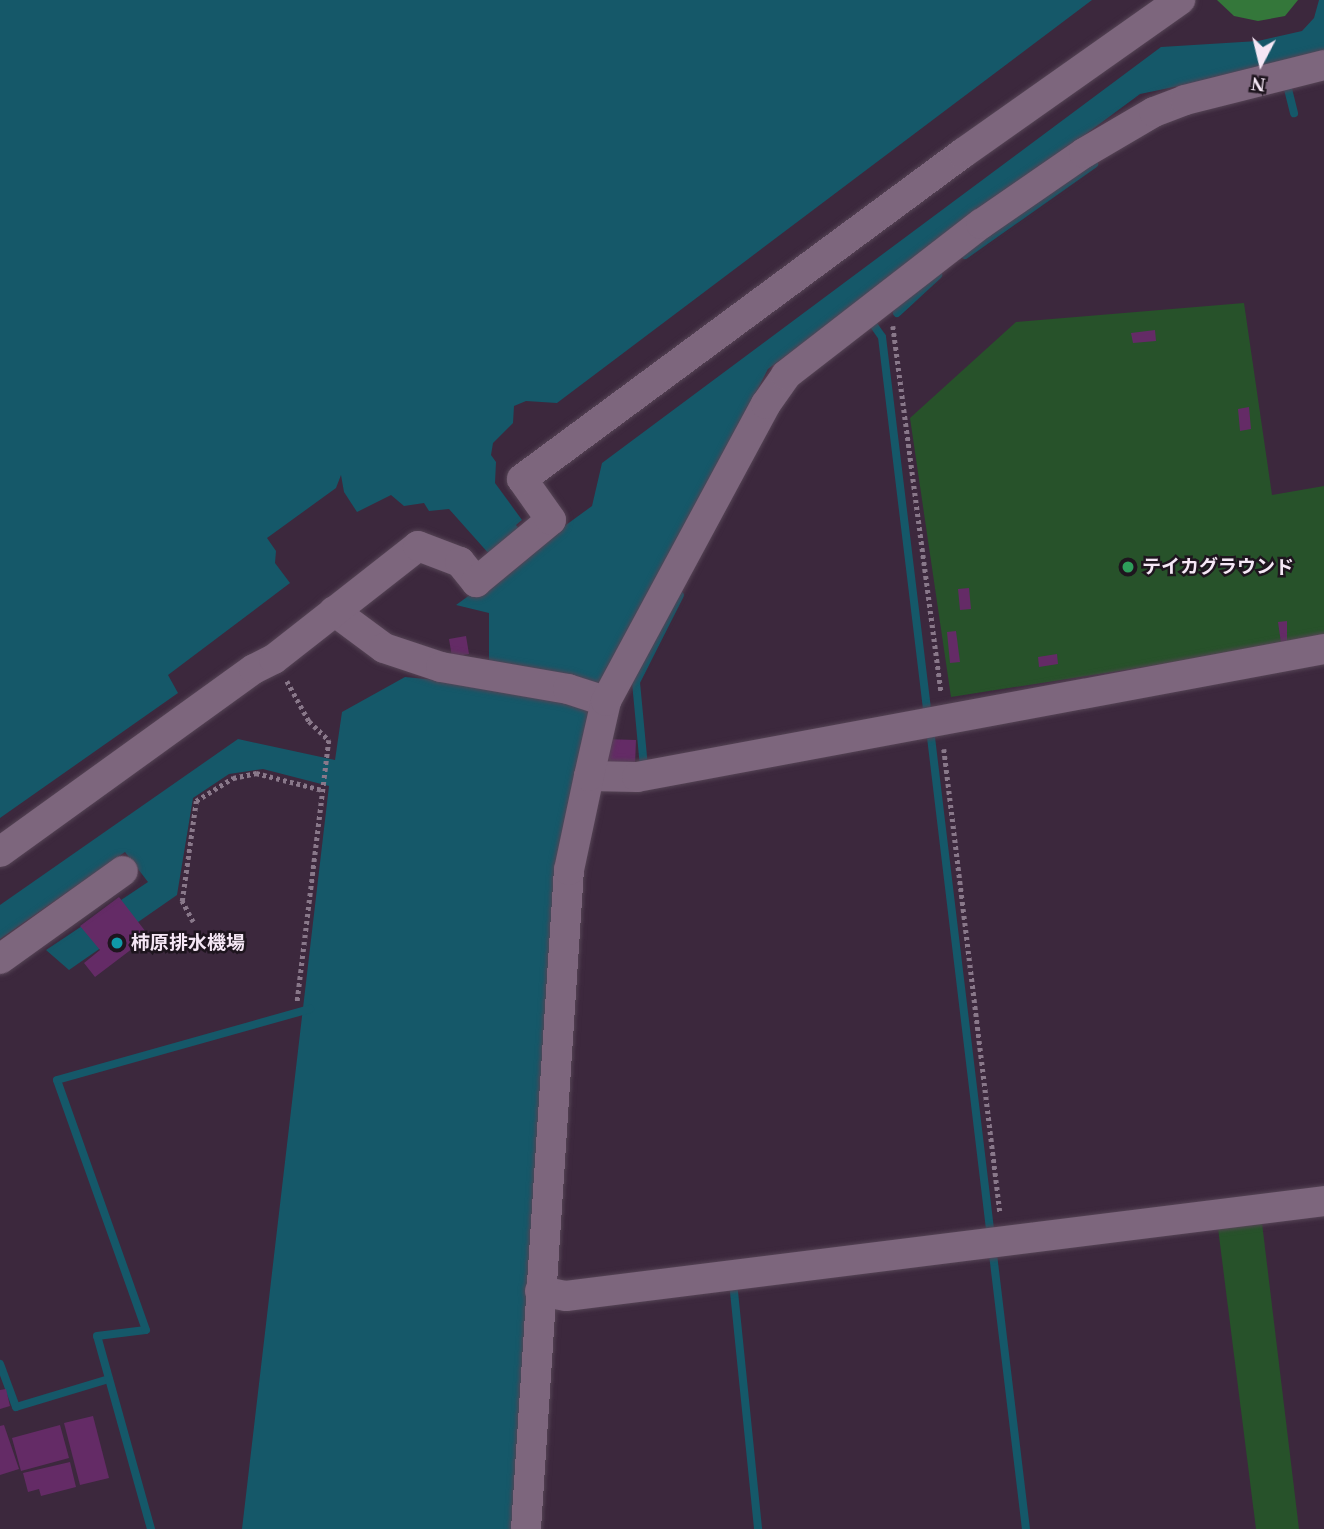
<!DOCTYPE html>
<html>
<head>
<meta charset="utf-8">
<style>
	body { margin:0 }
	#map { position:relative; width:1324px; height:1529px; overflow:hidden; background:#3c283d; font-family:"Times New Roman","Noto Sans JP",serif }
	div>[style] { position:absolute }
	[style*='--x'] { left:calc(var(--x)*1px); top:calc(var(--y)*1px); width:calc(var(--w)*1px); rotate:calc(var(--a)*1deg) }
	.green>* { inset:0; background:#27522a }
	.forest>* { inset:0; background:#34773a }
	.water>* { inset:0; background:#155869 }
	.stream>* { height:8px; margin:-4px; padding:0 4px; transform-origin:4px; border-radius:4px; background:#155869 }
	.building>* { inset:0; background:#642b66 }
	.path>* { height:4.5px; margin-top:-2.25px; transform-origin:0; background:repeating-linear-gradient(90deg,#89788a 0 3.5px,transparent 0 7px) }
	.roads { filter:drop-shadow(0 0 2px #545) drop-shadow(0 0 2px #545) }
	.minor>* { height:30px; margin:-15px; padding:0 15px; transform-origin:15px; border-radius:15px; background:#7d667d }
	.dots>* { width:19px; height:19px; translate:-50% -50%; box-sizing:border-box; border:4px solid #1e151e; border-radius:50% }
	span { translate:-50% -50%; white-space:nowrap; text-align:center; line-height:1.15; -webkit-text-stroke:5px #1e151e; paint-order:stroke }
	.poi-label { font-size:19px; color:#f5e7f5; font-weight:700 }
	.left { translate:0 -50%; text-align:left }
	.north { position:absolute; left:1226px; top:28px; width:70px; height:70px; -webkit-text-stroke:5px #1e151e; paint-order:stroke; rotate:187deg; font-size:19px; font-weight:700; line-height:28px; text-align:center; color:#f5e7f5 }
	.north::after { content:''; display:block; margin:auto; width:24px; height:32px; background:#f5e7f5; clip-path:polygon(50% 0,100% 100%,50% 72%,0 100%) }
</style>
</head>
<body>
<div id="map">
	<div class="green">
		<i style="clip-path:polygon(1244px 303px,1272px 495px,1324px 486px,1324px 639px,951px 697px,910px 418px,1016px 322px)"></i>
		<i style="clip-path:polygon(1262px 1223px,1299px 1529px,1256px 1529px,1218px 1228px)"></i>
	</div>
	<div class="forest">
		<i style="clip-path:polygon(1217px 0,1298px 0,1285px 16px,1258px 21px,1234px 16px)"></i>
	</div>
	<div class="water">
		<i style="clip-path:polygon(0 0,1092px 0,557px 403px,526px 401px,514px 406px,513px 423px,493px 443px,491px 455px,496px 462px,495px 483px,522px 520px,516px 525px,522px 532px,490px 555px,449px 509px,429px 511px,424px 503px,404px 506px,391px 495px,357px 512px,344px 492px,341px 475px,336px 488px,267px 538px,276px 551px,275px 563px,290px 583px,168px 675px,178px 693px,0 818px)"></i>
		<i style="clip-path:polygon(1319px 0,1324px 0,1324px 56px,1140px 94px,768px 369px,592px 711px,514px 1529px,242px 1529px,329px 786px,263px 769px,229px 774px,193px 798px,177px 895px,69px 970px,46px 950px,148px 882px,125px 852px,0 939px,0 905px,238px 739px,335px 760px,342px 712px,405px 677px,489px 685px,489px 613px,456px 605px,592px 506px,602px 463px,1161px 47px,1258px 41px,1302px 31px,1314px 18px)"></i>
	</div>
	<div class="stream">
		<i style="--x:1288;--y:89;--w:25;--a:76"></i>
		<i style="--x:965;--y:255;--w:158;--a:-35.2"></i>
		<i style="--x:897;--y:313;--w:56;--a:-42.8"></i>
		<i style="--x:868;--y:317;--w:24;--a:55"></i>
		<i style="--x:882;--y:337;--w:382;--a:83.1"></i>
		<i style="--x:930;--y:729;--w:806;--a:83.16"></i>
		<i style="--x:644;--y:767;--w:85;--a:-95.4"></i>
		<i style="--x:636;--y:682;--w:97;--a:-63.2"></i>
		<i style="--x:733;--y:1282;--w:248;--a:84.2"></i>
		<i style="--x:0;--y:1364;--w:46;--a:69.6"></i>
		<i style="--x:16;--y:1407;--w:97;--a:-16.8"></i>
		<i style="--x:151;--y:1529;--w:200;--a:-105.6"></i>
		<i style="--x:97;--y:1336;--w:49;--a:-7"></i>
		<i style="--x:146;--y:1330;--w:265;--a:-109.6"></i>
		<i style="--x:57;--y:1080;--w:263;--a:-15.7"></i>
	</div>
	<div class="building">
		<i style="clip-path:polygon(1155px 330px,1156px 341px,1133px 343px,1131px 333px)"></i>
		<i style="clip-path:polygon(1249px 407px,1251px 429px,1240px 431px,1238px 409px)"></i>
		<i style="clip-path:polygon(969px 588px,971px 609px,960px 610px,958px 589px)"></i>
		<i style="clip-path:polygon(1287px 621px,1287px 642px,1281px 643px,1278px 622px)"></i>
		<i style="clip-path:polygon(956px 631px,960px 662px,950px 663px,947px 632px)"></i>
		<i style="clip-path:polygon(466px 636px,469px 654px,452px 657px,449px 639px)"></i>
		<i style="clip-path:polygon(1057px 654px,1058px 664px,1039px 667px,1038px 657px)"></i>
		<i style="clip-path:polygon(604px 739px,636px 740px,635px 765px,603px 763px)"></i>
		<i style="clip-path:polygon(119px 897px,149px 936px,95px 977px,84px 963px,100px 950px,80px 926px)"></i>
		<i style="clip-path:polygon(6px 1389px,10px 1406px,0 1409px,0 1390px)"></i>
		<i style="clip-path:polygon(93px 1416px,109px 1478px,80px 1485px,64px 1423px)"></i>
		<i style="clip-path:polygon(4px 1425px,19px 1469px,0 1475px,0 1426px)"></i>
		<i style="clip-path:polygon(60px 1425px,69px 1458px,21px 1471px,12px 1438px)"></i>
		<i style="clip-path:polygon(70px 1462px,76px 1487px,41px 1496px,39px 1489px,28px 1492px,23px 1473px)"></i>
	</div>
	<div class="path">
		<i style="--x:893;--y:326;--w:368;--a:82.5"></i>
		<i style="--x:287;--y:681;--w:46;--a:61.2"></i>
		<i style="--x:309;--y:721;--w:28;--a:44"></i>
		<i style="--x:329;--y:740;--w:265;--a:96.9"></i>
		<i style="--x:944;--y:749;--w:467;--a:83.1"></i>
		<i style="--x:193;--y:922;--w:24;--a:-118"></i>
		<i style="--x:182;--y:901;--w:101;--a:-82"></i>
		<i style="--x:196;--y:801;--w:44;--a:-31.9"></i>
		<i style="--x:233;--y:778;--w:24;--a:-12"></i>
		<i style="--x:256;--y:773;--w:68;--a:14.4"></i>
	</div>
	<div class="roads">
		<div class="minor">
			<i style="--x:334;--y:611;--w:62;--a:36.5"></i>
			<i style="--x:384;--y:648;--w:60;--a:18.4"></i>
			<i style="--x:441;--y:667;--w:129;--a:9.8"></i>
			<i style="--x:568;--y:689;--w:40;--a:18"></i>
			<i style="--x:589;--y:776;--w:48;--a:1.2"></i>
			<i style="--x:637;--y:777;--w:699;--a:-10.55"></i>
			<i style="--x:0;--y:852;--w:313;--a:-35.8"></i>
			<i style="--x:254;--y:669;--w:22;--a:-27"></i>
			<i style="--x:274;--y:659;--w:183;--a:-38.1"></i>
			<i style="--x:418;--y:546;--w:45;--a:20.9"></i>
			<i style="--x:460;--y:562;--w:26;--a:51"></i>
			<i style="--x:476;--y:582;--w:97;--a:-39.6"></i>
			<i style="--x:551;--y:520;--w:50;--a:-125.3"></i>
			<i style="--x:522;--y:479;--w:548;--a:-36.47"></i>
			<i style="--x:963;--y:153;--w:266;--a:-35.2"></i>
			<i style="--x:0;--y:959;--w:151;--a:-35.6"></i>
			<i style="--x:540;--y:1291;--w:26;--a:11"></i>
			<i style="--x:566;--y:1296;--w:764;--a:-7.14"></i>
			<i style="--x:526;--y:1529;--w:660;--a:-86.27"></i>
			<i style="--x:569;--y:870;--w:96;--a:-78"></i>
			<i style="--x:589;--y:776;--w:77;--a:-77.2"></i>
			<i style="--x:606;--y:701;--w:337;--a:-61.7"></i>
			<i style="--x:766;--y:404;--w:35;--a:-55"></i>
			<i style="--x:786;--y:375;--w:247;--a:-37.8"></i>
			<i style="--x:981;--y:224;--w:125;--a:-34.6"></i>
			<i style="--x:1084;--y:153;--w:81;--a:-30.4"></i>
			<i style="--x:1154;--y:112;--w:33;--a:-21"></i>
			<i style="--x:1185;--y:100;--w:143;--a:-14.1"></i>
		</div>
	</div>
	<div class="dots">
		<i style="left:1128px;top:567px;background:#2e9e5b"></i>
		<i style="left:117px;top:943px;background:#0f9aa8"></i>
	</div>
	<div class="poi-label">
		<span class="left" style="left:1142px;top:567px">テイカグラウンド</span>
		<span class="left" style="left:131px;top:943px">柿原排水機場</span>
	</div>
	<div class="north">N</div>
</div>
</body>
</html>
